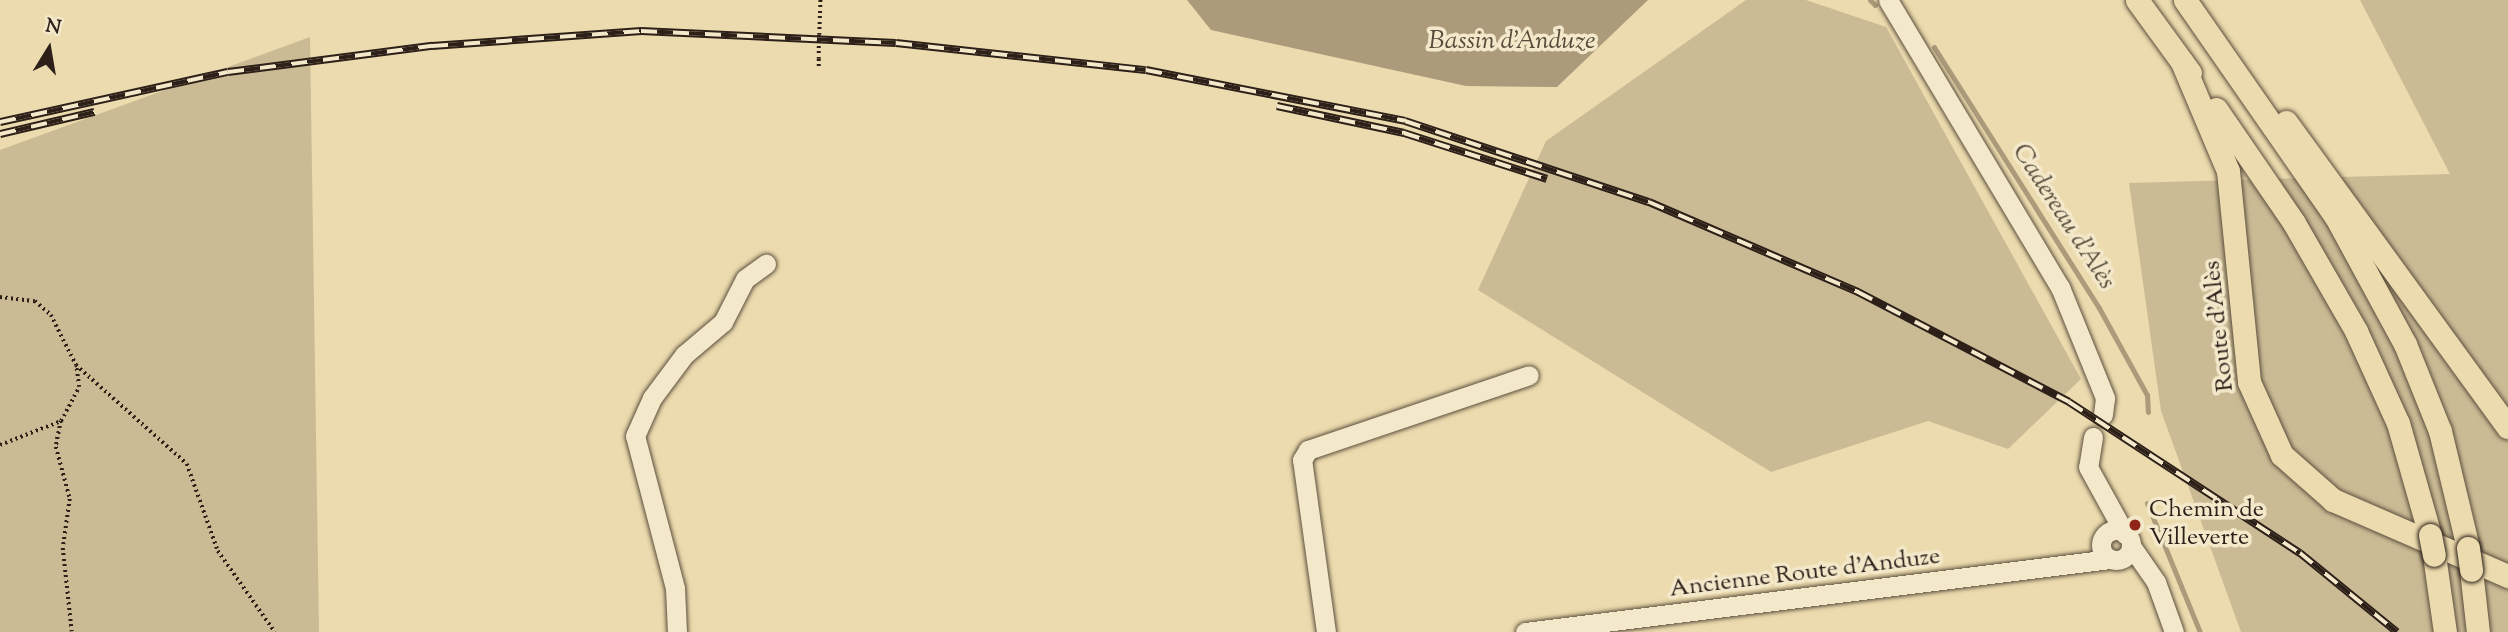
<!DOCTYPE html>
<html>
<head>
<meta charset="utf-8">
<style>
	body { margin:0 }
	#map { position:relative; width:2508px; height:632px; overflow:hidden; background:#ecdbae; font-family:"Sorts Mill Goudy",serif }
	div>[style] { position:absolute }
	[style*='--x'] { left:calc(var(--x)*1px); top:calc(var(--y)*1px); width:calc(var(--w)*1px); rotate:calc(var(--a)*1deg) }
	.green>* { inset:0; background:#cbbb95 }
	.water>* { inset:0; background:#ab9b7b }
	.stream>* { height:5px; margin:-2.5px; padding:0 2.5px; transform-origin:2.5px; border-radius:2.5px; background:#ab9b7b }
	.path>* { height:3.5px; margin-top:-1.75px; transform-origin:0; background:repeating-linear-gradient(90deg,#2c2019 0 2px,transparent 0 5.5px) }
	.roads { filter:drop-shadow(0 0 2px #5c4f3e) drop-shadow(0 0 2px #5c4f3e) }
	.minor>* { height:19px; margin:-9.5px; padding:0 9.5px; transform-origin:9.5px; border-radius:9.5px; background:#f3e8ca }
	.minor>.ring { margin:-9.5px; padding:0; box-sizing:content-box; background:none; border:19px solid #f3e8ca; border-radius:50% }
	.major>* { height:23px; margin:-11.5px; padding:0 11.5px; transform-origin:11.5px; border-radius:11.5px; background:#ecdbae }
	.rail>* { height:8px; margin-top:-4px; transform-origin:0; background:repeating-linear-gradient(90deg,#f3e8ca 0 16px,#2c2019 0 32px); box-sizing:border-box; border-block:2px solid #2c2019 }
	.path-bridge>* { height:3.5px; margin-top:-1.75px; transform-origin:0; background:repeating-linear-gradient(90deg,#2c2019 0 2px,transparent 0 5.5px) }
	.bridges { filter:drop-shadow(0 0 2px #2c2019) drop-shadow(0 0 2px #2c2019) }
	.major-bridge>* { height:23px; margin:-11.5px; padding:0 11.5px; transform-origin:11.5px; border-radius:11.5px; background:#ecdbae }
	.dots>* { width:19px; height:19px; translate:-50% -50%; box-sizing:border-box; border:4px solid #f3e8ca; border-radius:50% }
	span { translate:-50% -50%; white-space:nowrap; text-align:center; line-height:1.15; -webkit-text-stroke:7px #f3e8ca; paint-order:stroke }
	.street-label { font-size:24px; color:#2c2019 }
	.poi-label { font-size:24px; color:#2c2019 }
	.left { translate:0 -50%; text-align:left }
	.water-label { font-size:26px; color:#584b3b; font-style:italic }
	.north { position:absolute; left:14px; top:14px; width:70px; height:70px; -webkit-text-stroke:5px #f3e8ca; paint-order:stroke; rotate:11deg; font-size:19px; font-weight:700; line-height:28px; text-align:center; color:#2c2019 }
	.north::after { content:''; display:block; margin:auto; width:24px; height:32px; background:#2c2019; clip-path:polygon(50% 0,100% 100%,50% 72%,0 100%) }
</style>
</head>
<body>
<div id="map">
	<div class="green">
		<i style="clip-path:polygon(1746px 0,1806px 0,1886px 27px,2081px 379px,2008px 449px,1928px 421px,1771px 472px,1478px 290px,1546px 141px)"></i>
		<i style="clip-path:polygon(2360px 0,2508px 0,2508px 632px,2241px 632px,2161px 411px,2129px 183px,2450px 174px)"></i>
		<i style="clip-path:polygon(310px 37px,319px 632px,0 632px,0 150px)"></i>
	</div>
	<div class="water">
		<i style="clip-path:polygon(1187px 0,1648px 0,1557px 87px,1466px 86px,1211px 30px)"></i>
	</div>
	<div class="stream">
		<i style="--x:1870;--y:0;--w:7;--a:45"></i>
		<i style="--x:1934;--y:47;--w:309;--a:57.7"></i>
		<i style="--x:2099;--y:308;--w:99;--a:61.1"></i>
		<i style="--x:2147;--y:395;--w:17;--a:87"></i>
		<i style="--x:2147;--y:503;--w:139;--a:67.7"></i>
	</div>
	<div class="path">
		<i style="--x:819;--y:35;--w:35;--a:-88"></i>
		<i style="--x:819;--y:59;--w:11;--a:90"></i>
		<i style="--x:0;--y:297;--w:35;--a:7"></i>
		<i style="--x:35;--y:301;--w:21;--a:41"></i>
		<i style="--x:51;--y:315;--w:56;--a:63.4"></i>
		<i style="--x:76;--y:365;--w:149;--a:41.7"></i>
		<i style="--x:187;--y:464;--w:92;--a:70.4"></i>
		<i style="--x:218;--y:551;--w:99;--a:54.9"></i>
		<i style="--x:61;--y:421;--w:26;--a:101"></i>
		<i style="--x:56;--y:447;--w:54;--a:74.9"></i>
		<i style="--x:70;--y:499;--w:49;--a:98.1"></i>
		<i style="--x:63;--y:548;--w:84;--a:83.9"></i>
		<i style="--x:0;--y:445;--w:66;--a:-21.5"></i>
		<i style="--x:61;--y:421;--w:38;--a:-62"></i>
		<i style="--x:79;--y:387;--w:22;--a:-98"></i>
	</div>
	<div class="roads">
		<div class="minor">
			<i style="--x:1888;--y:0;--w:335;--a:59.1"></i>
			<i style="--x:2060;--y:287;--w:120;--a:67.9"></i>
			<i style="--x:2105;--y:398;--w:17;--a:97"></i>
			<i style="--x:2093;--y:437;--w:30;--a:99"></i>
			<i style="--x:2088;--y:467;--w:77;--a:61.1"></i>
			<i class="ring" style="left:2101px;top:530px;width:11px;height:11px"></i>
			<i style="--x:2131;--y:546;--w:44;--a:55.2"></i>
			<i style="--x:2156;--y:582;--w:53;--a:70.2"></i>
			<i style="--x:677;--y:632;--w:44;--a:-92.6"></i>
			<i style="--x:675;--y:588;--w:157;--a:-104.7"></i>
			<i style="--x:635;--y:436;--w:42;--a:-65.9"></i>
			<i style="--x:652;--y:398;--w:54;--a:-53.3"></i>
			<i style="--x:684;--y:355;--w:51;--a:-40.2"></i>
			<i style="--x:723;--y:322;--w:48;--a:-62.9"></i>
			<i style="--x:745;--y:279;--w:26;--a:-36"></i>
			<i style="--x:1326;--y:632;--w:174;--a:-97.9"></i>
			<i style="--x:1302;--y:460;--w:12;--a:-59"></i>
			<i style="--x:1308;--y:450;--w:233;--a:-18.7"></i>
			<i style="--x:1525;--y:632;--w:590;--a:-7.11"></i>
		</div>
		<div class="major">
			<i style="--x:2137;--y:0;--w:90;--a:54"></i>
			<i style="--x:2185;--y:0;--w:264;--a:55.2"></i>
			<i style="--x:2336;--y:217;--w:145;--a:61.5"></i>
			<i style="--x:2405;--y:344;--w:94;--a:68.1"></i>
			<i style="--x:2440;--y:431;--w:120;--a:76.5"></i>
			<i style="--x:2182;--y:62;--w:118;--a:67.1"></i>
			<i style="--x:2228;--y:171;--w:212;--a:84.3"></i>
			<i style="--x:2249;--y:382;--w:80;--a:65.7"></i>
			<i style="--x:2282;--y:455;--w:68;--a:41.4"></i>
			<i style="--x:2333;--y:500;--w:191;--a:23.5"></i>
			<i style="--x:2216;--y:109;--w:138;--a:55.6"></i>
			<i style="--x:2294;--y:223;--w:125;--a:60.1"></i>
			<i style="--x:2356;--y:331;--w:101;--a:65.5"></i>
			<i style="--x:2398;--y:423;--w:116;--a:74.1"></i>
			<i style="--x:2286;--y:122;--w:377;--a:54"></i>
			<i style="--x:2434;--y:555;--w:78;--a:81.9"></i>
			<i style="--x:2471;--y:570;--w:62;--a:83.6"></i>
		</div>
	</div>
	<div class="rail">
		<i style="--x:1277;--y:106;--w:130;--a:12"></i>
		<i style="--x:1404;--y:133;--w:150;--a:17.8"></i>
		<i style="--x:0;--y:122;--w:233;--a:-12.4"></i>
		<i style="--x:228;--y:72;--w:206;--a:-7.3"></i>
		<i style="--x:432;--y:46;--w:210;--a:-4.1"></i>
		<i style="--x:641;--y:31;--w:255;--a:2.7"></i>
		<i style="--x:896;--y:43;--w:251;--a:6.2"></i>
		<i style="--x:1146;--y:70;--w:264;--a:11.1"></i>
		<i style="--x:1405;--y:121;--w:257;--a:18.4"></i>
		<i style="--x:1649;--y:202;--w:228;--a:23.3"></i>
		<i style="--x:1858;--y:292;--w:238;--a:27.5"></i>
		<i style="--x:2069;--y:402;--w:276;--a:33.2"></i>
		<i style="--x:2300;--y:553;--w:125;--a:39.2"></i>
		<i style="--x:0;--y:134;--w:97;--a:-13.2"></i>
	</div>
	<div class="path-bridge">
		<i style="--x:819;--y:35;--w:24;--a:90"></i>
	</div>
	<div class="bridges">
		<div class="major-bridge">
			<i style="--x:2430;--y:535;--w:20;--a:79"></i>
			<i style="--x:2468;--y:548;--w:22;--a:82"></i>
		</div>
	</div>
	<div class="dots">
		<i style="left:2135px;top:525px;background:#8f2418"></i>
	</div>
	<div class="street-label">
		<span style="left:2220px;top:326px;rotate:-96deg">Route d'Alès</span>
		<span style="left:1805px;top:574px;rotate:-7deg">Ancienne Route d'Anduze</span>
	</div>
	<div class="poi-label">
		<span class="left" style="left:2149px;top:525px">Chemin de<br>Villeverte</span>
	</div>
	<div class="water-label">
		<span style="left:1512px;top:42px">Bassin d'Anduze</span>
		<span style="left:2063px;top:217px;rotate:57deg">Cadereau d'Alès</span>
	</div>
	<div class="north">N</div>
</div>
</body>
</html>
